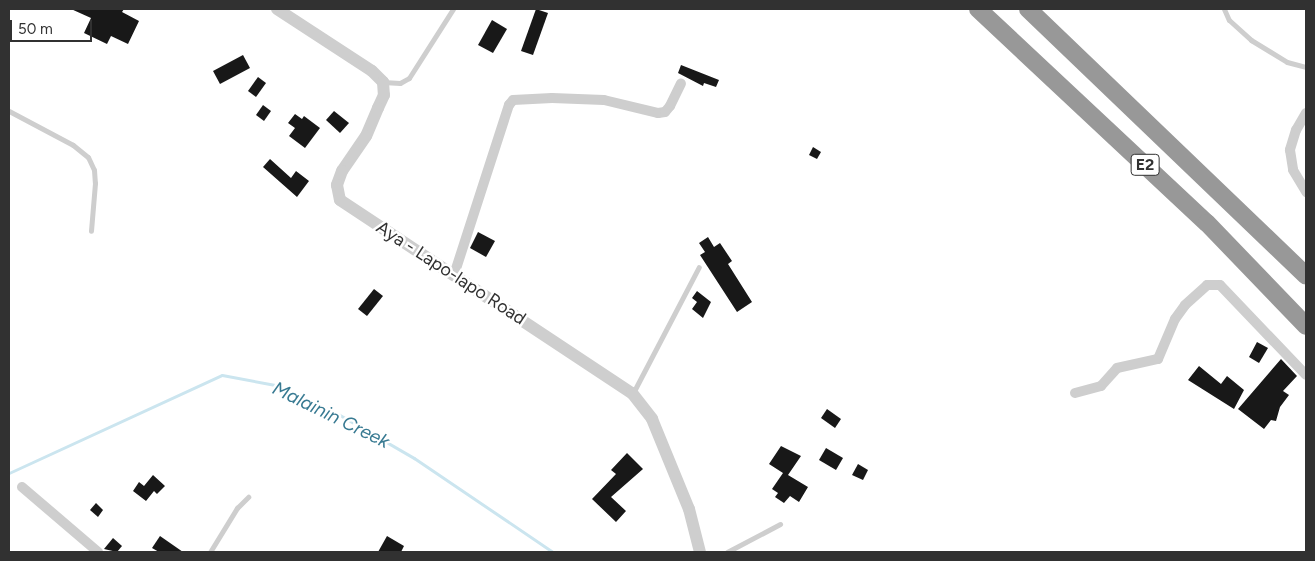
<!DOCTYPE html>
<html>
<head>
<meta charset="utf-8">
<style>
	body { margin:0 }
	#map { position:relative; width:1315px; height:561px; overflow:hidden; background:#fff; font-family:Figtree,sans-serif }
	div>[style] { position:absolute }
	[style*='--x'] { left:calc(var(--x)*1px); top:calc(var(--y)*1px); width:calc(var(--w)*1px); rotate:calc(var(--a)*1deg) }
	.stream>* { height:3px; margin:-1.5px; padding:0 1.5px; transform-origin:1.5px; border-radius:1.5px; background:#cbe5ef }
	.building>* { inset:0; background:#181818 }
	.service>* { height:5px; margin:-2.5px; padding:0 2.5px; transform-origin:2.5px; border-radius:2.5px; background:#cecece }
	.minor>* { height:10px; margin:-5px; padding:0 5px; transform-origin:5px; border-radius:5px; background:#cecece }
	.tertiary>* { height:12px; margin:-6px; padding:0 6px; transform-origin:6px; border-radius:6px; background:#cecece }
	.motorway>* { height:18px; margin:-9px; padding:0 9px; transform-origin:9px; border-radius:9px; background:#989898 }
	span { translate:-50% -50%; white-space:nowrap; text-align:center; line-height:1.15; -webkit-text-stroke:5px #fff; paint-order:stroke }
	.shield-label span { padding:1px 4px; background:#fff; border:1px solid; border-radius:4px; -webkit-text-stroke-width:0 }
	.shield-label { font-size:16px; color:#313131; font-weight:700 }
	.street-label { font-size:18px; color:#313131 }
	.water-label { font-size:19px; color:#387a92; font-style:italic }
	.frame { position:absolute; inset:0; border:10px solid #313131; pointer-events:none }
	.scale { position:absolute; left:10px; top:20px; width:82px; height:22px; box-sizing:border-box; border:2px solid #313131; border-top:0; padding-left:6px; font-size:15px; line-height:18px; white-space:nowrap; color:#313131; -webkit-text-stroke:4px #fff; paint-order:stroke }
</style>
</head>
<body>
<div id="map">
	<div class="stream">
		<i style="--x:9;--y:473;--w:234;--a:-24.7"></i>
		<i style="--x:222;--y:375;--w:54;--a:10.7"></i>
		<i style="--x:275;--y:385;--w:69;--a:24.7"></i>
		<i style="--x:338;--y:414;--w:88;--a:30.1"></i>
		<i style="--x:414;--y:458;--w:168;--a:34.1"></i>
	</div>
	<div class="building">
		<i style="clip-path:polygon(71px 9px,124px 9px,122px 12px,139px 21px,128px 44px,111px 36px,107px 44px,84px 33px,91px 18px)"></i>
		<i style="clip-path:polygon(536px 9px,548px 13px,533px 55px,521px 51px)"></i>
		<i style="clip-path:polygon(492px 20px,507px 29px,493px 53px,478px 45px)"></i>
		<i style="clip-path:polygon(243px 55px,250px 68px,220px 84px,213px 71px)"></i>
		<i style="clip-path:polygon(681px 65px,719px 80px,716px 87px,704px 83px,703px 86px,678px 73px)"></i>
		<i style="clip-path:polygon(258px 77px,266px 83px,256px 97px,248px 91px)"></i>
		<i style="clip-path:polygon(263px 105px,271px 111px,264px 121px,256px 115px)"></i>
		<i style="clip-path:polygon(334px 111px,349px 123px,340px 133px,326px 120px)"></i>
		<i style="clip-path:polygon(295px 114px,302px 119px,304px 116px,320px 128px,305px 148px,289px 136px,295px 128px,288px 123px)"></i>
		<i style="clip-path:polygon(813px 147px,821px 152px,817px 159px,809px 155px)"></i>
		<i style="clip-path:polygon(270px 159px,291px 178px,296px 171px,309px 181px,297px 197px,263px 167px)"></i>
		<i style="clip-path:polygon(478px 232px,495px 241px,486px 257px,470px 248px)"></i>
		<i style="clip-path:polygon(708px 237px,714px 247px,720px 243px,732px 261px,728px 264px,752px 302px,737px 312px,700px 255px,705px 252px,699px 243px)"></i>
		<i style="clip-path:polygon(374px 289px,383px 296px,367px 316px,358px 309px)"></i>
		<i style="clip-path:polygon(697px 291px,711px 302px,703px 318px,692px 309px,697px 302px,692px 298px)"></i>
		<i style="clip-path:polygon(1257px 342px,1268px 348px,1259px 363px,1249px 357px)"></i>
		<i style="clip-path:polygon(1281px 359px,1297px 376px,1283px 391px,1289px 395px,1280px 407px,1276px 421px,1271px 420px,1264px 429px,1238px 409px)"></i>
		<i style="clip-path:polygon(1199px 366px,1221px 384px,1227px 376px,1244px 390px,1234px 409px,1188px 380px)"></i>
		<i style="clip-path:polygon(827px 409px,841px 419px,835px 428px,821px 418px)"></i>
		<i style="clip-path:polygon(781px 446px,801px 456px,788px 475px,808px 487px,799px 502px,790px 496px,784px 503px,775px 497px,778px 493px,772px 489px,783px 473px,769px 464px)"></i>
		<i style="clip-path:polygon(826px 448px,843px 458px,836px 470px,819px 460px)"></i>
		<i style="clip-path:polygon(627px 453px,643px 469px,611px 497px,626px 511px,616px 522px,592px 499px,616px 474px,611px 470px)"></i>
		<i style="clip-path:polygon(858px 464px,868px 470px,863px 480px,852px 475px)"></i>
		<i style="clip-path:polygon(153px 475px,165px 486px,157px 494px,154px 491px,146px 501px,133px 491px,139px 482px,144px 486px)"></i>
		<i style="clip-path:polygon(96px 503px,103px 510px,98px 517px,90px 510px)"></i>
		<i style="clip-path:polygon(160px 536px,183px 552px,159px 552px,152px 548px)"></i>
		<i style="clip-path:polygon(387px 536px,404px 546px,401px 552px,378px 552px)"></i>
		<i style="clip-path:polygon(113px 538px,122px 546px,117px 552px,104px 549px)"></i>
	</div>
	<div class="service">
		<i style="--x:1224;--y:9;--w:12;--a:66"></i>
		<i style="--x:1229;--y:20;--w:30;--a:42"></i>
		<i style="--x:1251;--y:40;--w:42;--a:31.4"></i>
		<i style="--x:1287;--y:62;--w:20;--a:15"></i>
		<i style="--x:383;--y:82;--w:17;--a:3"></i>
		<i style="--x:400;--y:83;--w:10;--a:-29"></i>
		<i style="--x:409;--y:78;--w:82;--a:-57.5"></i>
		<i style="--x:9;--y:111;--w:72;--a:28"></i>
		<i style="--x:73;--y:145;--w:19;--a:39"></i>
		<i style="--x:88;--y:157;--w:14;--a:65"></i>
		<i style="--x:94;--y:170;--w:13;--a:86"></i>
		<i style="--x:95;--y:183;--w:48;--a:94.8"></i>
		<i style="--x:633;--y:393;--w:142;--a:-62.4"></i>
		<i style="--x:210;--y:552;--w:52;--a:-58.5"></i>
		<i style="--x:237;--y:508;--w:16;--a:-45"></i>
		<i style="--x:727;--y:552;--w:60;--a:-27.8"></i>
	</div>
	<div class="minor">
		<i style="--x:1306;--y:113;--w:20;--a:120"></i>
		<i style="--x:1296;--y:130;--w:21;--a:107"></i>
		<i style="--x:1290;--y:150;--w:20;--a:81"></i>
		<i style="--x:1293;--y:170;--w:26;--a:59"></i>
		<i style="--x:454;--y:275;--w:179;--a:-72.1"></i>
		<i style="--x:509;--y:105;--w:6;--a:-51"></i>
		<i style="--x:513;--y:100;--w:39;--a:-3"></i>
		<i style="--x:552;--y:98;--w:52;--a:2.2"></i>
		<i style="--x:604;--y:100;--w:56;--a:13.5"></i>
		<i style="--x:658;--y:113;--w:7;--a:-8"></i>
		<i style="--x:665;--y:112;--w:8;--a:-50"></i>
		<i style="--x:670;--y:106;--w:25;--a:-64"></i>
		<i style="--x:1075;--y:393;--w:27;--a:-15"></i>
		<i style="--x:1101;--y:386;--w:24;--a:-48"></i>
		<i style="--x:1117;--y:368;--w:42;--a:-12.4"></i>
		<i style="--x:1158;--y:359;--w:43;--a:-67"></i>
		<i style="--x:1175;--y:319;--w:17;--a:-54"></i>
		<i style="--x:1185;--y:305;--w:30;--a:-42"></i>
		<i style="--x:1207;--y:285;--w:13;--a:0"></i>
		<i style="--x:1220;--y:285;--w:124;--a:46.3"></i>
		<i style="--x:22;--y:487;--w:100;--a:40.5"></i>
	</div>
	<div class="tertiary">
		<i style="--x:277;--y:9;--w:113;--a:33.1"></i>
		<i style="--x:372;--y:71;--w:16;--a:45"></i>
		<i style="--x:383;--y:82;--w:13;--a:86"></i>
		<i style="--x:384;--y:95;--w:14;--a:115"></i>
		<i style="--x:378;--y:108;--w:30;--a:113"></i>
		<i style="--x:366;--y:136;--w:42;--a:124.4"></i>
		<i style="--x:342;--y:171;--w:15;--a:110"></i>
		<i style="--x:337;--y:185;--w:15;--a:79"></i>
		<i style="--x:340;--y:200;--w:350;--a:33.5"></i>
		<i style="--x:632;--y:393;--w:33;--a:52"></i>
		<i style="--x:652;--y:419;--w:97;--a:67.7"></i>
		<i style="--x:689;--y:509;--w:44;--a:75.7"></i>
	</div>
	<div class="motorway">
		<i style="--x:978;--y:9;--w:313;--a:43.1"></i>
		<i style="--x:1207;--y:223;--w:143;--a:46.1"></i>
		<i style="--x:1028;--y:9;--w:385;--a:43.8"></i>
	</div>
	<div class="shield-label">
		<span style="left:1145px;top:165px">E2</span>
	</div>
	<div class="street-label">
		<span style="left:451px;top:273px;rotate:33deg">Aya - Lapo-lapo Road</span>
	</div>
	<div class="water-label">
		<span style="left:331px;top:415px;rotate:26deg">Malainin Creek</span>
	</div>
	<div class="frame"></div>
	<div class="scale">50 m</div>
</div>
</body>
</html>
